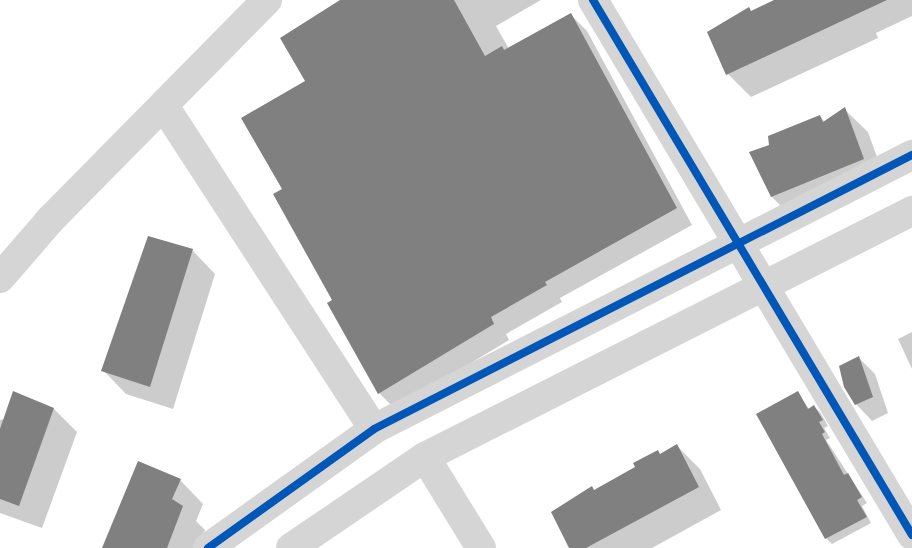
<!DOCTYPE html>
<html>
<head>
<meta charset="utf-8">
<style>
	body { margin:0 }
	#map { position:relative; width:912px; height:548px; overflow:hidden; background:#fff; font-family:Figtree,sans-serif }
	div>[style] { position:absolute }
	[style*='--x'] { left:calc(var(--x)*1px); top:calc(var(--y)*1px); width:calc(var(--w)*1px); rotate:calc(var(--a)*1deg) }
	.shadow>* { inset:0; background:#0003 }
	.building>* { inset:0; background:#808080 }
	.street>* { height:30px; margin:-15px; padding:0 15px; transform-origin:15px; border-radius:15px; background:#d5d5d5 }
	.cycleway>* { height:8px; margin:-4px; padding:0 4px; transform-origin:4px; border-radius:4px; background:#0057b8 }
	span { translate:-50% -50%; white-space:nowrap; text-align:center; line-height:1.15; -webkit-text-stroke:6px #fff; paint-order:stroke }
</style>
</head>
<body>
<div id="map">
	<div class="shadow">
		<i style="clip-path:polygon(348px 0,541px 0,496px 26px,509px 49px,570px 14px,587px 31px,692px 225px,560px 298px,562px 302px,506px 334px,509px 340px,395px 409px,379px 393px,284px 190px,307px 81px)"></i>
		<i style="clip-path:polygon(778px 0,912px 0,912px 16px,876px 33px,878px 38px,751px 97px,728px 74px,752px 12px)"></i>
		<i style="clip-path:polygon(844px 109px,868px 132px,886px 182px,795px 220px,772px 197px,771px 146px,820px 117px,825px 122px)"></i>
		<i style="clip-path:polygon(192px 250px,215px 274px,173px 409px,126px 394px,103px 370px)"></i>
		<i style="clip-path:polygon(912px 332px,912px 369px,898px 339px)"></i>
		<i style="clip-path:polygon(859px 358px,875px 374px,888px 413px,872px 421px,856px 404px)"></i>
		<i style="clip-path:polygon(798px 393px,809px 409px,814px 407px,820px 412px,828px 426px,824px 428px,830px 438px,826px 440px,867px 503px,862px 506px,871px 523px,832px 544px,826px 538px)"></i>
		<i style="clip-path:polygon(54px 409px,77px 432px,42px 528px,0 513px,0 420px)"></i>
		<i style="clip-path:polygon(677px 446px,700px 469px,721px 510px,652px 548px,571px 548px,594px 491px)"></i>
		<i style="clip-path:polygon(180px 480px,203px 504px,196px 521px,205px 530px,198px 548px,103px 548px)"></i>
	</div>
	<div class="building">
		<i style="clip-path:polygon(340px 0,454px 0,485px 56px,502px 46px,504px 50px,571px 13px,677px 208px,545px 282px,547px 285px,491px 317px,494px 324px,378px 394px,327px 303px,332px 300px,273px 194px,282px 189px,241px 118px,305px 81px,280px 38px)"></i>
		<i style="clip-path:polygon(774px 0,887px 0,726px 75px,707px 32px,749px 7px,751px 11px)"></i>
		<i style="clip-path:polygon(845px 107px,864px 159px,771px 197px,749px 152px,769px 145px,768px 136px,820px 115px,823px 122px)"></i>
		<i style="clip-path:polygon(148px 236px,193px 249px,150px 387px,101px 371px)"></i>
		<i style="clip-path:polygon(859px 356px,873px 397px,855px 405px,844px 387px,839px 366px)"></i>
		<i style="clip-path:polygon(13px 391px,54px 408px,19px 506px,0 499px,0 429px)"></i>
		<i style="clip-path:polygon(798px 391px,808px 409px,814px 405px,823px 420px,819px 422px,825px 432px,822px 434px,844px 475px,848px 473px,862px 497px,857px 500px,867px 517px,825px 539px,756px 414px)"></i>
		<i style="clip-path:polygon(677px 444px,699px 487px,586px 548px,569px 548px,551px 512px,592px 486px,594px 490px,635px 467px,633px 463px,658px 450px,660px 454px)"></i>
		<i style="clip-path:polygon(138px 461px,181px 479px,172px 499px,183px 506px,167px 548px,102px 548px)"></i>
	</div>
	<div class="street">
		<i style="--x:593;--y:0;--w:623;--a:59.19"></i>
		<i style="--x:164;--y:106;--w:385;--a:57"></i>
		<i style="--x:0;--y:278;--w:77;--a:-49.2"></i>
		<i style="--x:50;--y:220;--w:309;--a:-45.4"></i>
		<i style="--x:425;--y:457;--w:107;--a:58.4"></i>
		<i style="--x:208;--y:548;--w:204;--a:-35.6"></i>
		<i style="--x:374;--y:429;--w:604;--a:-26.99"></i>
		<i style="--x:291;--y:548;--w:162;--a:-34.2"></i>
		<i style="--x:425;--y:457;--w:546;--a:-26.8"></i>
	</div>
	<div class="cycleway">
		<i style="--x:593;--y:0;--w:623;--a:59.19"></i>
		<i style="--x:208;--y:548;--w:204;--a:-35.6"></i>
		<i style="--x:374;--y:429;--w:604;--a:-26.99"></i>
	</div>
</div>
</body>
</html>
